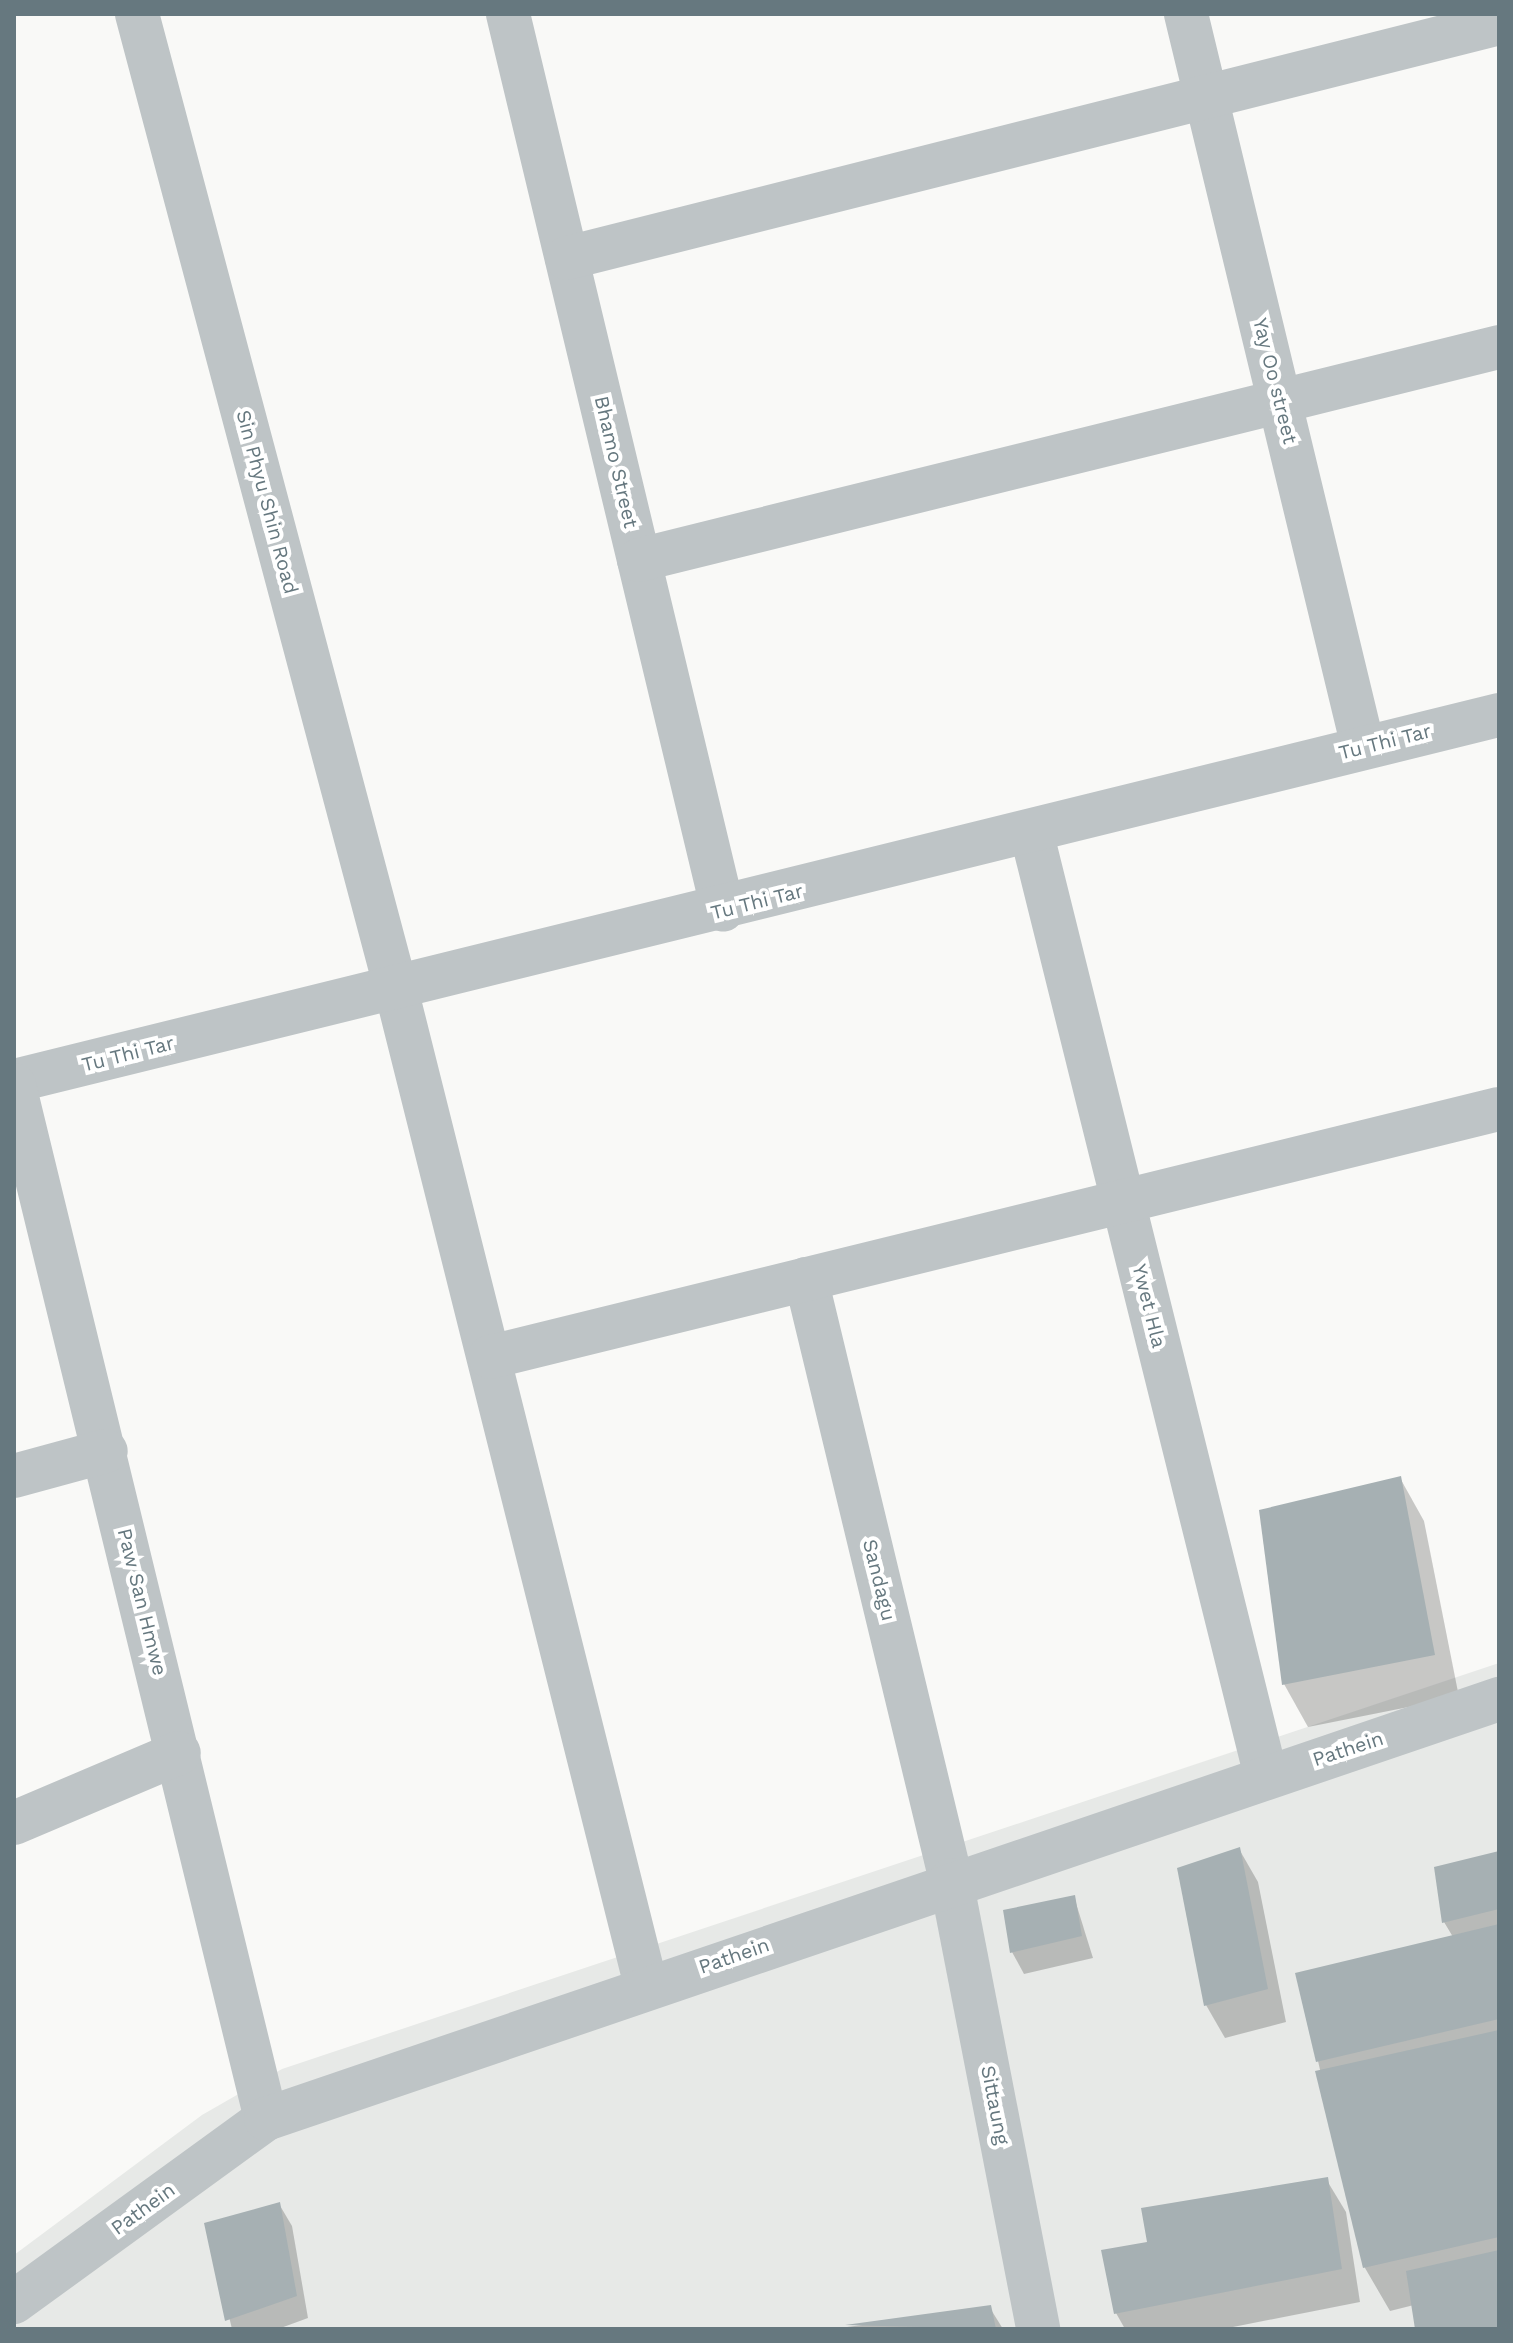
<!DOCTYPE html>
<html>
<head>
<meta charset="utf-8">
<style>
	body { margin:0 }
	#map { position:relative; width:1513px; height:2343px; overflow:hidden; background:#f9f9f7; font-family:"Work Sans",sans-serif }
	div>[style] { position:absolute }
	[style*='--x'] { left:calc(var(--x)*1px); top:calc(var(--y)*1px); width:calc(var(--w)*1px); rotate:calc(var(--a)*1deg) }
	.built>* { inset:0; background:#e7e9e7 }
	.shadow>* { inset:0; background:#0003 }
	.building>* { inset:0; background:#a6b0b3 }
	.minor>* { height:44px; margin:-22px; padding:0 22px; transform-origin:22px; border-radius:22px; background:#bec4c6 }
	span { translate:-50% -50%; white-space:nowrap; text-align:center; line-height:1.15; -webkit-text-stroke:8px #fff; paint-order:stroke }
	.street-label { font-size:20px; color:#66787f }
	.frame { position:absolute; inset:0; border:16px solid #66787f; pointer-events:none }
</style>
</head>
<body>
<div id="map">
	<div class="built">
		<i style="clip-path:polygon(1499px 1663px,1499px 2329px,14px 2329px,14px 2255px,202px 2115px,282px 2069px)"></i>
	</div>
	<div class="shadow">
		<i style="clip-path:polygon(1400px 1478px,1424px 1521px,1459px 1697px,1308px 1727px,1284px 1684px)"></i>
		<i style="clip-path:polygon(1239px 1849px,1258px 1882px,1286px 2022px,1225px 2038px,1206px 2005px)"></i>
		<i style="clip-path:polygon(1499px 1853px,1499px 2329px,1417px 2329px,1414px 2305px,1390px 2311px,1365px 2268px,1318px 2061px,1453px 1937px,1444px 1922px)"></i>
		<i style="clip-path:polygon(1074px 1897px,1093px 1958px,1024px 1974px,1012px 1952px)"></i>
		<i style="clip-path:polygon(1326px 2179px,1346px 2212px,1360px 2302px,1223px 2329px,1125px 2329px,1116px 2313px,1150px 2244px)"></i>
		<i style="clip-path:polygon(279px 2204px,292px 2226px,308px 2318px,278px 2329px,232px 2329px,207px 2225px)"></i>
		<i style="clip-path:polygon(990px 2308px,1003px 2329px,847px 2327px)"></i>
	</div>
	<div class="building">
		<i style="clip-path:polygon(1401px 1476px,1435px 1655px,1282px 1685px,1259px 1510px)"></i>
		<i style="clip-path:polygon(1240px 1847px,1268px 1989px,1204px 2006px,1177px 1868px)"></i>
		<i style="clip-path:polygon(1499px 1851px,1499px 1909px,1442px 1923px,1434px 1867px)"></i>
		<i style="clip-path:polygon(1075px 1895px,1082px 1936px,1010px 1953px,1003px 1910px)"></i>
		<i style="clip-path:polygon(1499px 1924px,1499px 2019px,1316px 2062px,1295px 1973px)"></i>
		<i style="clip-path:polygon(1499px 2030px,1499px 2237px,1363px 2268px,1315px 2071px)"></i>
		<i style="clip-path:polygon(1328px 2177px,1342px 2269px,1114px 2314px,1101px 2250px,1147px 2242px,1141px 2208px)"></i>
		<i style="clip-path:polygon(280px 2202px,297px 2296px,225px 2321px,204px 2223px)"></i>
		<i style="clip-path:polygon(1499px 2250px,1499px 2329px,1415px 2329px,1406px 2271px)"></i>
		<i style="clip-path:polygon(991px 2305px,996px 2329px,845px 2325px)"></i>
	</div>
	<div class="minor">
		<i style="--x:137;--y:14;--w:1009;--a:75.12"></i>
		<i style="--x:396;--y:989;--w:1028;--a:75.92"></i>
		<i style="--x:508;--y:14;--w:921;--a:76.51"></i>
		<i style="--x:1186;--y:14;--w:754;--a:76.42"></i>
		<i style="--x:567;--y:258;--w:961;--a:-14.15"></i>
		<i style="--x:639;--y:560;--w:886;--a:-13.91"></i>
		<i style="--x:1032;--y:835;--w:970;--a:76.04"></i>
		<i style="--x:14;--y:1081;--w:1529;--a:-13.85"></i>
		<i style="--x:14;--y:1085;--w:1064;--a:76.3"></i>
		<i style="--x:806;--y:1279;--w:618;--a:76.44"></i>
		<i style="--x:951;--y:1880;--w:457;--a:79"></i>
		<i style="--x:490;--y:1357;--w:1039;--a:-13.81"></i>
		<i style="--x:14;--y:1476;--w:95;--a:-15.2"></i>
		<i style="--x:14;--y:1823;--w:179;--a:-23"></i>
		<i style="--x:14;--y:2302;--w:311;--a:-36"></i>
		<i style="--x:266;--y:2119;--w:1303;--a:-18.81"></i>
	</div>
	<div class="street-label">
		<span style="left:1275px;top:381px;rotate:76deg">Yay Oo street</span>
		<span style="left:616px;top:462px;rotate:77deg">Bhamo Street</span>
		<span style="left:267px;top:502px;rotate:75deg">Sin Phyu Shin Road</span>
		<span style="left:1385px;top:742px;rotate:-14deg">Tu Thi Tar</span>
		<span style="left:757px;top:902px;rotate:-14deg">Tu Thi Tar</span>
		<span style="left:128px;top:1054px;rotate:-14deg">Tu Thi Tar</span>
		<span style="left:1149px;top:1306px;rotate:76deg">Ywet Hla</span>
		<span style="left:879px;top:1580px;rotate:76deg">Sandagu</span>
		<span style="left:142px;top:1602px;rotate:76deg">Paw San Hmwe</span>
		<span style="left:1348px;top:1749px;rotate:-18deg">Pathein</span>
		<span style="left:734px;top:1956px;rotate:-19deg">Pathein</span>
		<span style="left:995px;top:2105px;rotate:79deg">Sittaung</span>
		<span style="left:143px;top:2209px;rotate:-36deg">Pathein</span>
	</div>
	<div class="frame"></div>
</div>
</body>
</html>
